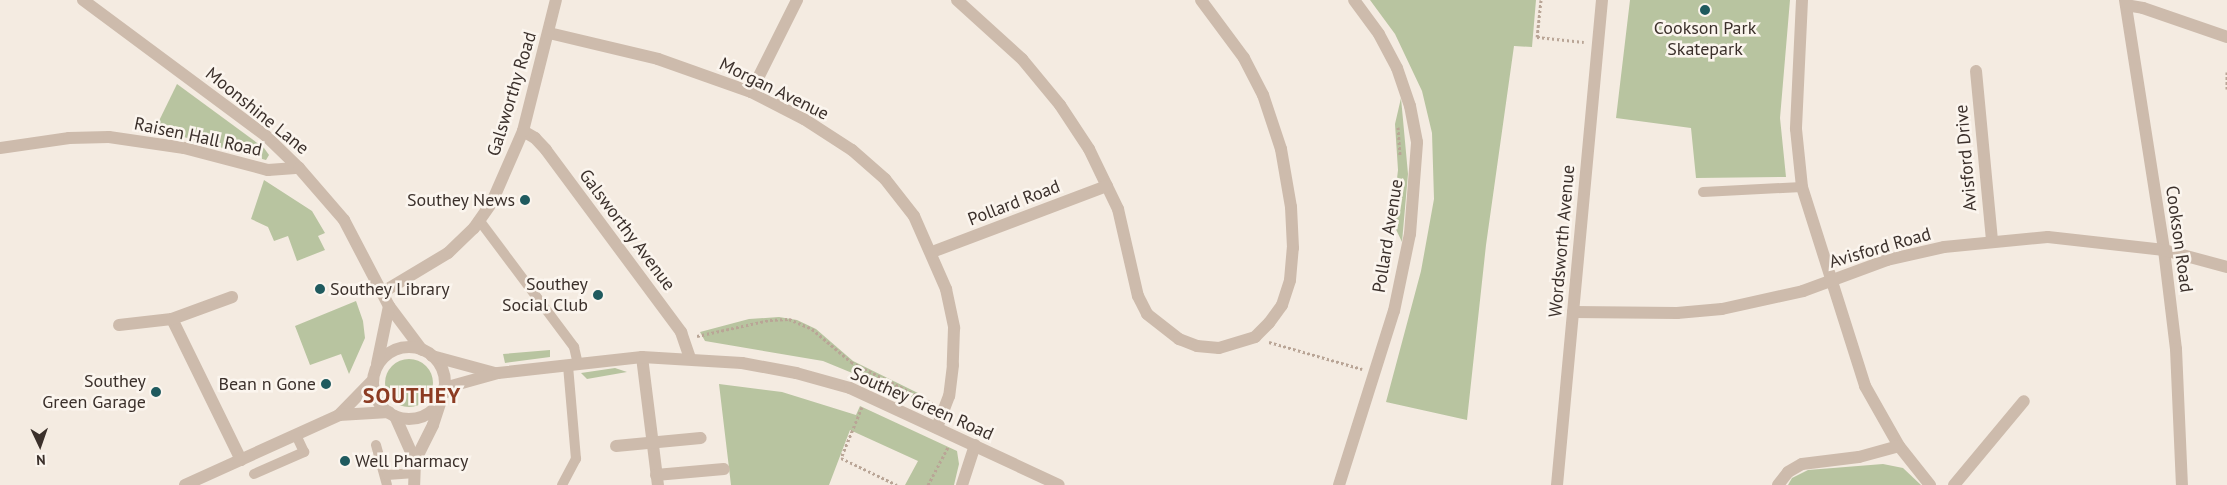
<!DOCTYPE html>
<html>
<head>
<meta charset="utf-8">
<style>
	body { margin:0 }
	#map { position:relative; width:2227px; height:485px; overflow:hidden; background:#f4ebe1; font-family:"PT Sans",sans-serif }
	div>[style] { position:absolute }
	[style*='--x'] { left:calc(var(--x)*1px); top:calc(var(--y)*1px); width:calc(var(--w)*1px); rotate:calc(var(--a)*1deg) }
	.green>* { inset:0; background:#b8c4a0 }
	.round { border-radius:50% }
	.path>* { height:3px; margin-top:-1.5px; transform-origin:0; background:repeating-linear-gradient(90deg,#b9a596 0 2.5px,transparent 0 5px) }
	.service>* { height:10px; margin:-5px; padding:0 5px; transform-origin:5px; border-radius:5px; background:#cdbbac }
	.minor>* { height:12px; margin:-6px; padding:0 6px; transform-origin:6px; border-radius:6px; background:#cdbbac }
	.tertiary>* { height:12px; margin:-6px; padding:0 6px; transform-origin:6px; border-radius:6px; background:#cdbbac }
	.tertiary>.ring { margin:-6px; padding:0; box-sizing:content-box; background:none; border:12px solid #cdbbac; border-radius:50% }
	.dots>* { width:14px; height:14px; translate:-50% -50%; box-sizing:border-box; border:2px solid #fbf5ee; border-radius:50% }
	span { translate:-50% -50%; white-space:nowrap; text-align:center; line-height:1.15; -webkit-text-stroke:5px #fbf5ee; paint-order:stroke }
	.poi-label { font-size:18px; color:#3b302b }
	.right { translate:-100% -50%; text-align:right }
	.left { translate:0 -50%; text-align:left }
	.street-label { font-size:18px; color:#3b302b }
	.district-label { font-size:22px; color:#8c3b22; font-weight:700; letter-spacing:1px }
	.north { position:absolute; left:15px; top:420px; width:50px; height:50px; -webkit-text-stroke:4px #fbf5ee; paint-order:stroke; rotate:177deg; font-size:14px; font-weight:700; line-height:20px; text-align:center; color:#3b302b }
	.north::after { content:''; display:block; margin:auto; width:18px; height:22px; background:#3b302b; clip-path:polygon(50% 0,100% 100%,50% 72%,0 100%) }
</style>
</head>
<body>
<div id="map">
	<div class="green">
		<i style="clip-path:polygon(1370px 0,1536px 0,1532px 47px,1514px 46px,1486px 245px,1467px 420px,1386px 402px,1421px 271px,1434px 199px,1432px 133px,1422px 91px,1395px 34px)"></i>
		<i style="clip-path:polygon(1630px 0,1790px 0,1780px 118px,1786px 177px,1696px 178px,1691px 128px,1616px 118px)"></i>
		<i style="clip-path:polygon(177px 84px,264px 148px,269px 155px,266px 160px,155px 129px)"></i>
		<i style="clip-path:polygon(1401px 98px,1408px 174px,1402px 242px,1392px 221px,1398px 170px,1395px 124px)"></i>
		<i style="clip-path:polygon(264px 180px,312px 211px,325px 233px,318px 236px,325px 250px,297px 261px,288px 236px,274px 241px,268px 227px,251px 219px)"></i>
		<i style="clip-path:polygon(356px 301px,363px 321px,365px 338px,349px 374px,341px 354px,310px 365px,295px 326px)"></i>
		<i style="clip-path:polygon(779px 317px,797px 320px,816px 329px,853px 361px,924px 396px,913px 398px,823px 361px,705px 341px,700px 332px,749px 319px)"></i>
		<i style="clip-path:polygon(550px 350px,550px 357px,505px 363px,503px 354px)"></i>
		<i class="round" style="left:385px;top:359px;width:48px;height:48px"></i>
		<i style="clip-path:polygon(615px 368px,627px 372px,587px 379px,581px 373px)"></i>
		<i style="clip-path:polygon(719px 384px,782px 392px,856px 415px,860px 406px,957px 451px,959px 464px,954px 485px,905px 485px,918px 461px,850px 430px,829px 485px,731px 485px)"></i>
		<i style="clip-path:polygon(1883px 464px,1903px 468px,1921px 485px,1788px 485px,1792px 478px,1808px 470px)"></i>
	</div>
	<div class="path">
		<i style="--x:1541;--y:0;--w:37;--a:96"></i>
		<i style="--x:1537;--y:37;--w:47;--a:6.1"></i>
		<i style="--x:2227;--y:72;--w:17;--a:90"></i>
		<i style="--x:1398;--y:127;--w:28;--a:86"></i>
		<i style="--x:697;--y:336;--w:75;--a:-12.4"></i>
		<i style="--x:770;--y:320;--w:19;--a:-3"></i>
		<i style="--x:789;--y:319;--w:25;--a:23"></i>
		<i style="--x:812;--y:329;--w:51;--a:40.2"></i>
		<i style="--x:851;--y:362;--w:91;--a:26.8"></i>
		<i style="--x:1269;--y:342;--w:97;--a:16.2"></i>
		<i style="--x:862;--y:407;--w:55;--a:112.4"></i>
		<i style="--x:841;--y:458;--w:62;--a:25.7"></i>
		<i style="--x:928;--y:485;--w:43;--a:-62.2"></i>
	</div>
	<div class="service">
		<i style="--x:1703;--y:192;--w:99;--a:-2.9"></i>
		<i style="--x:479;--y:220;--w:159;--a:53.2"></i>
		<i style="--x:574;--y:347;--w:17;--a:77"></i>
		<i style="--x:376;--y:445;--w:41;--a:74.6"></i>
		<i style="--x:254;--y:474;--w:55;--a:-23.7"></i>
		<i style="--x:304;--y:452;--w:19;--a:-115"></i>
		<i style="--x:387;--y:475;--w:28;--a:-4"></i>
		<i style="--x:562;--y:485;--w:30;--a:-62"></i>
		<i style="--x:576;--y:459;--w:94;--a:-94.9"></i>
	</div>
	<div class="minor">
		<i style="--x:957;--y:0;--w:88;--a:42.2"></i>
		<i style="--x:1022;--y:59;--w:60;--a:50.4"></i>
		<i style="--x:1060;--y:105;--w:53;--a:56.6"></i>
		<i style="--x:1089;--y:149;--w:67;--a:64.2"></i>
		<i style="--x:1118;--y:209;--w:89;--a:77.1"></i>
		<i style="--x:1138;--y:296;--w:20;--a:63"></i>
		<i style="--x:1147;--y:314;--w:41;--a:38"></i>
		<i style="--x:1179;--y:339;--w:19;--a:21"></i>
		<i style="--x:1197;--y:346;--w:22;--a:5"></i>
		<i style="--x:1219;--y:348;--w:38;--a:-17"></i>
		<i style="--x:1255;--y:337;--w:20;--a:-45"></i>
		<i style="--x:1269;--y:323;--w:22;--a:-54"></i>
		<i style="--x:1282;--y:305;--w:26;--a:-72"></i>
		<i style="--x:1290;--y:280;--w:32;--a:-85"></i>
		<i style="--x:1293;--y:248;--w:41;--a:-92.8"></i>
		<i style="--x:1291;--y:207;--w:59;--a:-99.8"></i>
		<i style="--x:1281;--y:149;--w:57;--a:-108.4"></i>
		<i style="--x:1263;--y:95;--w:42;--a:-117.2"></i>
		<i style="--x:1244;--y:58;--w:72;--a:-126.6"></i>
		<i style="--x:1802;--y:0;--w:129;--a:92.7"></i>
		<i style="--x:1796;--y:129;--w:58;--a:84.1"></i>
		<i style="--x:1802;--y:187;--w:209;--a:72.4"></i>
		<i style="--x:1865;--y:386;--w:69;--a:60.5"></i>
		<i style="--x:1899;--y:446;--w:50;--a:51.5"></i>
		<i style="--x:2125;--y:0;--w:253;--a:81.1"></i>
		<i style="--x:2164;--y:250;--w:100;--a:83.1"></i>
		<i style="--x:2176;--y:349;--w:136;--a:87.5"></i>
		<i style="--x:2126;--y:5;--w:17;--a:10"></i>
		<i style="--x:2143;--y:8;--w:89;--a:19"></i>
		<i style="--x:549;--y:33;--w:112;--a:13.4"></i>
		<i style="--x:658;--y:59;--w:99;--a:19.5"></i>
		<i style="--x:751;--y:92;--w:59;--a:27"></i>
		<i style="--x:804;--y:119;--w:57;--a:32.9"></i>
		<i style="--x:852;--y:150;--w:44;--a:41.3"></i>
		<i style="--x:885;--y:179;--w:47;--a:51.9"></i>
		<i style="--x:914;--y:216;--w:80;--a:66.3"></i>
		<i style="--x:946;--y:289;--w:40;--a:78"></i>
		<i style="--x:954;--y:328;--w:37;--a:92"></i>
		<i style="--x:953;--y:365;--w:31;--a:97"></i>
		<i style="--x:949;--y:396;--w:34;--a:111"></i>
		<i style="--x:1976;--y:71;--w:171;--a:84.6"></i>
		<i style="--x:751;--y:92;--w:103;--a:-63.4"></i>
		<i style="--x:523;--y:131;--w:14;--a:30"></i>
		<i style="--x:535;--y:138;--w:16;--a:47"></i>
		<i style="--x:546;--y:150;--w:227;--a:53.4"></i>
		<i style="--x:681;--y:332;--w:28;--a:71"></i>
		<i style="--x:0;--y:148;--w:70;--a:-8.2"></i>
		<i style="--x:69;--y:138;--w:40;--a:-1.4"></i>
		<i style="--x:109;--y:137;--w:76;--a:8.3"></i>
		<i style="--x:184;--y:148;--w:87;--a:14.7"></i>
		<i style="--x:268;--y:170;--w:31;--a:-4"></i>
		<i style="--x:932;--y:252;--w:187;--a:-20.7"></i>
		<i style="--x:1573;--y:312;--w:104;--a:0.6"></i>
		<i style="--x:1677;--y:313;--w:45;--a:-5.1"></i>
		<i style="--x:1722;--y:309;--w:83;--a:-12.5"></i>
		<i style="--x:1803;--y:291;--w:90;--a:-20.3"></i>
		<i style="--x:1887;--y:260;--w:58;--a:-12.8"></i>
		<i style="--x:1944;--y:247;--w:104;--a:-5.5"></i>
		<i style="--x:2048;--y:237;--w:117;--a:6.4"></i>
		<i style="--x:2164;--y:250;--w:65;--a:15.1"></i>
		<i style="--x:172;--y:319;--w:157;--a:63.9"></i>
		<i style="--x:119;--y:325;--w:53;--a:-6.5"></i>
		<i style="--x:172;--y:319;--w:64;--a:-20.1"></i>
		<i style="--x:642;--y:357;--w:129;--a:82.9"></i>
		<i style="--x:395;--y:416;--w:49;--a:66"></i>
		<i style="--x:415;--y:461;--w:24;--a:92"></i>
		<i style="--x:616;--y:446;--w:85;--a:-5.4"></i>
		<i style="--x:415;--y:461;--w:40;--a:-63.4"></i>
		<i style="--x:433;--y:425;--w:26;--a:-72"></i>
		<i style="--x:656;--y:475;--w:68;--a:-5"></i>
		<i style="--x:962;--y:485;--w:42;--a:-72"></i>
		<i style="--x:1339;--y:485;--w:182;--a:-72.5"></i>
		<i style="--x:1394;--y:311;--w:79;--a:-78.3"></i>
		<i style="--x:1410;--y:234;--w:92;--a:-85.6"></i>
		<i style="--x:1417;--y:142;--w:37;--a:-101"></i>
		<i style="--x:1410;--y:106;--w:40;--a:-108.9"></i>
		<i style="--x:1397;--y:68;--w:38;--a:-118"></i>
		<i style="--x:1379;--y:34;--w:42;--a:-126.3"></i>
		<i style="--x:1778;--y:485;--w:16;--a:-52"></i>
		<i style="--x:1788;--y:472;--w:16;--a:-30"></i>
		<i style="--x:1802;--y:464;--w:57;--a:-7"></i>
		<i style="--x:1859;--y:457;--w:41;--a:-15.4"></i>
		<i style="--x:1954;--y:485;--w:109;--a:-50.2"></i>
	</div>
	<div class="tertiary">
		<i style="--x:83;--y:0;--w:228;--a:36.6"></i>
		<i style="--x:266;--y:136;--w:46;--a:44.1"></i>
		<i style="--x:299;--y:168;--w:69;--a:49.1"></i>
		<i style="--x:344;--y:220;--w:97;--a:62.4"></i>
		<i style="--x:389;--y:306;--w:55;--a:53.1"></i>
		<i style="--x:383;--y:292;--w:76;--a:-31"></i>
		<i style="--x:448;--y:253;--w:36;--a:-44"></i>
		<i style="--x:474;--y:228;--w:32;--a:-55"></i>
		<i style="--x:492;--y:202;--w:77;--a:-66.4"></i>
		<i style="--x:523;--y:131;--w:135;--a:-75.9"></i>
		<i class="ring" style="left:373px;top:347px;width:60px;height:60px"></i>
		<i style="--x:432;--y:356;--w:65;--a:15.1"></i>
		<i style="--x:377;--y:364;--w:59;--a:-78.3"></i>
		<i style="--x:444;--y:388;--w:56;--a:-15.5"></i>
		<i style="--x:498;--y:373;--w:145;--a:-6.3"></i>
		<i style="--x:642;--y:357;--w:100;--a:3.4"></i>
		<i style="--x:742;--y:363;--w:55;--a:10.5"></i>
		<i style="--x:796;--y:373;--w:56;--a:15.5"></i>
		<i style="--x:850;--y:388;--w:230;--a:24.9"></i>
		<i style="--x:339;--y:415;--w:49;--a:-45.8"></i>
		<i style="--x:185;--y:485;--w:169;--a:-24.4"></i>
		<i style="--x:339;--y:415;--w:50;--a:-3.4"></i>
		<i style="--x:1557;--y:485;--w:487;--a:-84.7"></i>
	</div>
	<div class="dots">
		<i style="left:1705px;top:10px;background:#1f5a5e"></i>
		<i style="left:525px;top:200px;background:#1f5a5e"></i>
		<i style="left:320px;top:289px;background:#1f5a5e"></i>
		<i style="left:598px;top:295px;background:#1f5a5e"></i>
		<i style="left:326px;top:384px;background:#1f5a5e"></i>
		<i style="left:156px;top:392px;background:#1f5a5e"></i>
		<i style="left:345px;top:461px;background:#1f5a5e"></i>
	</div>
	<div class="poi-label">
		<span style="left:1705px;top:39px">Cookson Park<br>Skatepark</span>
		<span class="right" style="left:515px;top:200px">Southey News</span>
		<span class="right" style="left:588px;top:295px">Southey<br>Social Club</span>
		<span class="left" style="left:330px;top:289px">Southey Library</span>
		<span class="right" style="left:146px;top:392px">Southey<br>Green Garage</span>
		<span class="right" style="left:316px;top:384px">Bean n Gone</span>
		<span class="left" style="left:355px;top:461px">Well Pharmacy</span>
	</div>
	<div class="street-label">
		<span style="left:774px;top:89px;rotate:26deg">Morgan Avenue</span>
		<span style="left:512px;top:94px;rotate:-73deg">Galsworthy Road</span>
		<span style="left:257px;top:111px;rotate:39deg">Moonshine Lane</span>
		<span style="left:198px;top:137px;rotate:12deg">Raisen Hall Road</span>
		<span style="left:1966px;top:158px;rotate:-95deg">Avisford Drive</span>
		<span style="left:1014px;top:203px;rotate:-21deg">Pollard Road</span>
		<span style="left:627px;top:230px;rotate:53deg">Galsworthy Avenue</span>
		<span style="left:1388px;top:236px;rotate:-81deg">Pollard Avenue</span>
		<span style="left:2179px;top:239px;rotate:82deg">Cookson Road</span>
		<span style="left:1562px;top:241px;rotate:-85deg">Wordsworth Avenue</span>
		<span style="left:1880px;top:248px;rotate:-16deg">Avisford Road</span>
		<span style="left:922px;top:404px;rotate:24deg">Southey Green Road</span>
	</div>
	<div class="district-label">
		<span style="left:412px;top:396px">SOUTHEY</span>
	</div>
	<div class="north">N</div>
</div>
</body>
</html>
